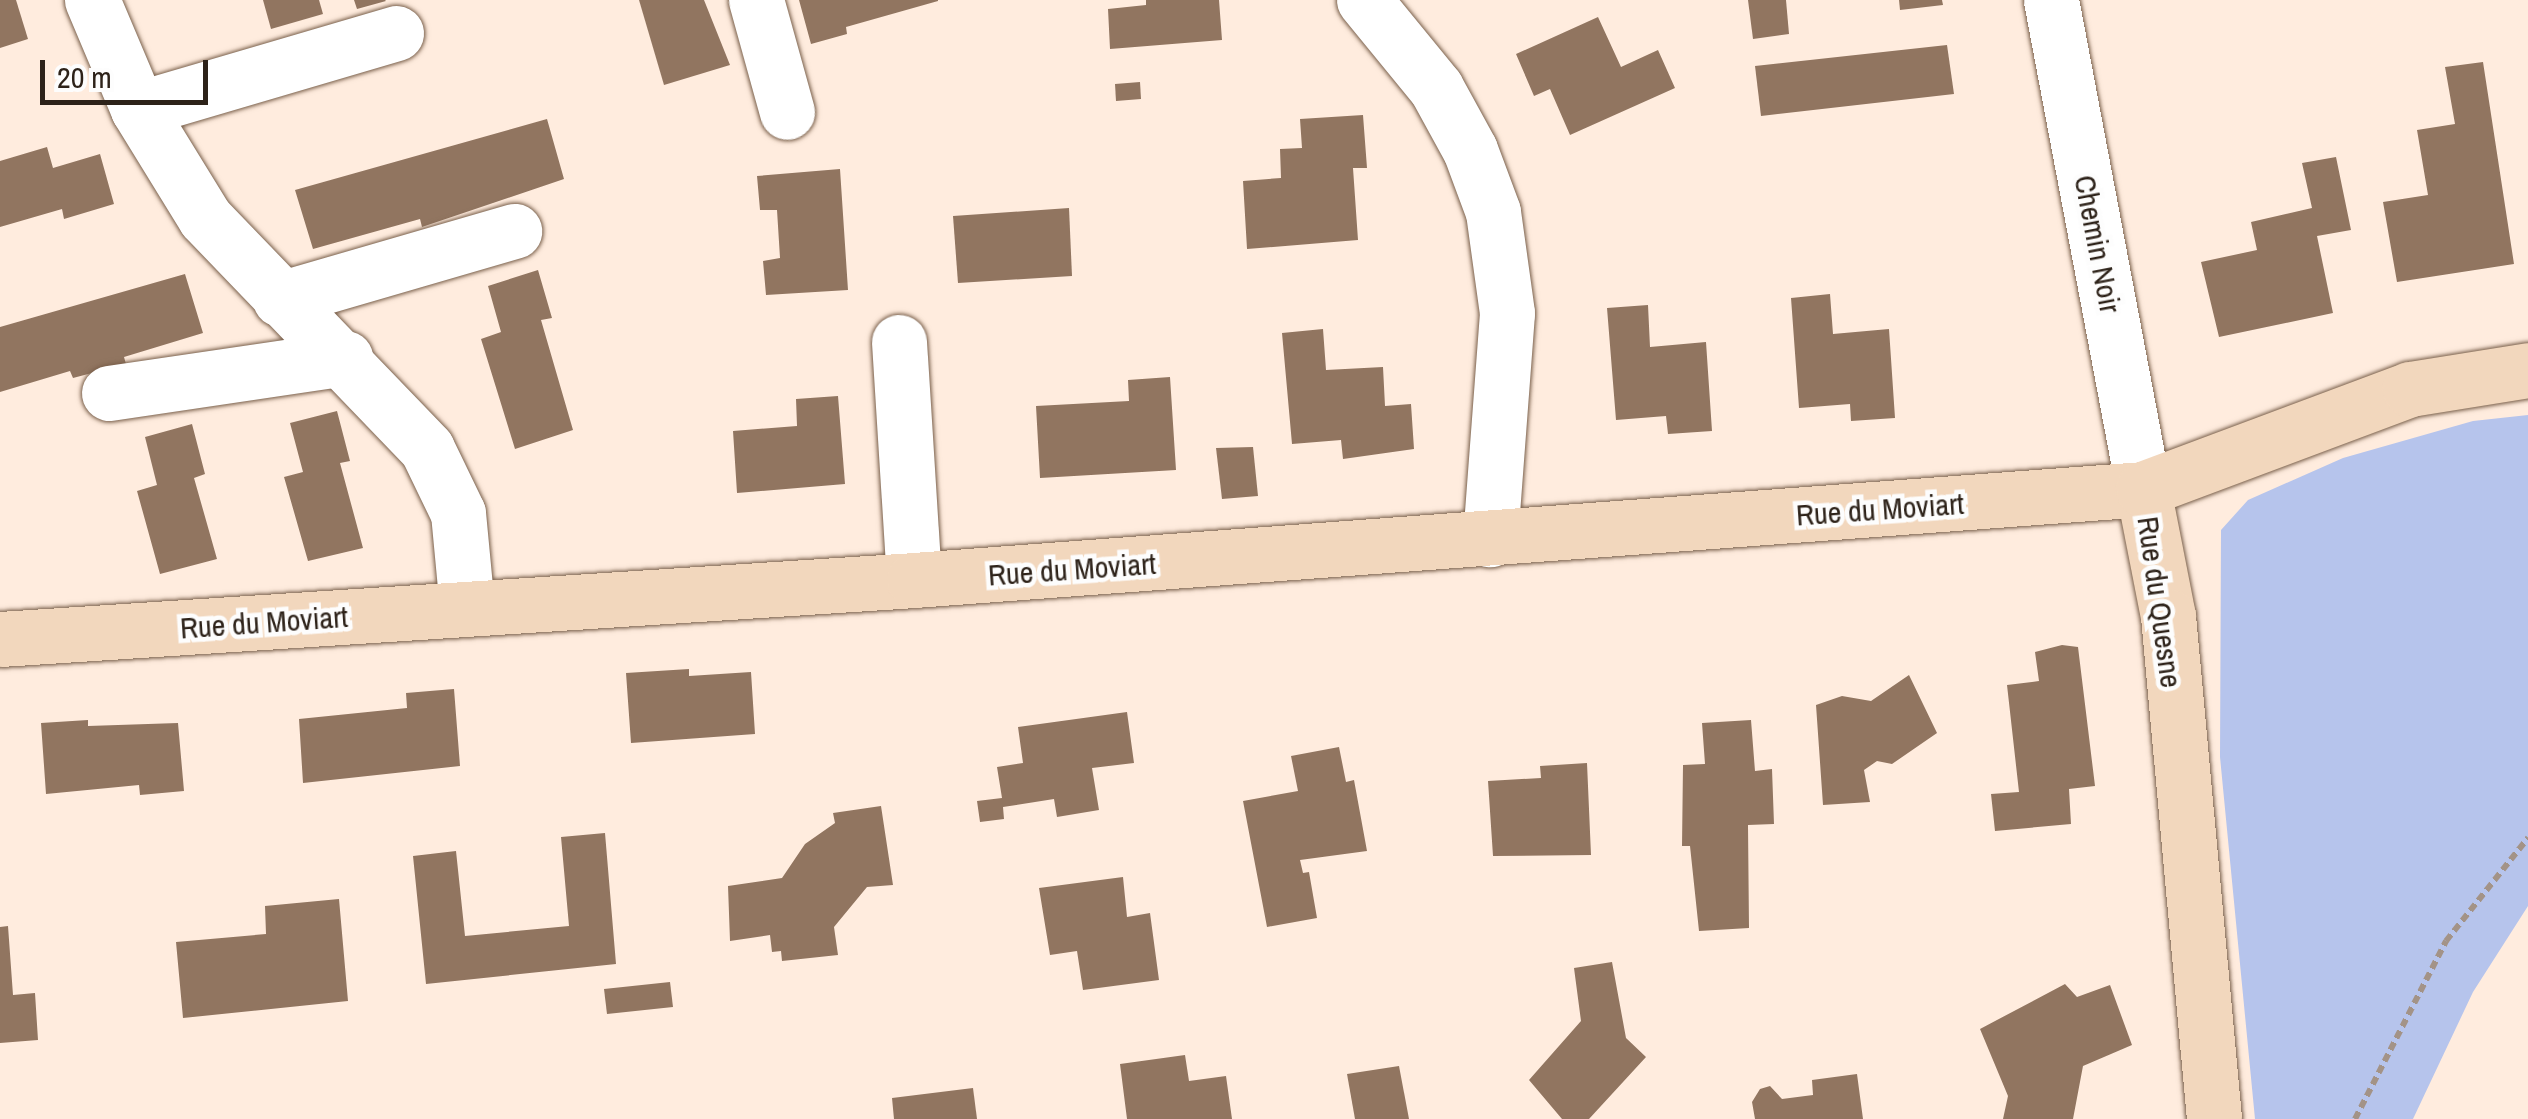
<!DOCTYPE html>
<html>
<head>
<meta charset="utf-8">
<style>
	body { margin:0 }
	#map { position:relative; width:2528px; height:1119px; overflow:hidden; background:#ffecde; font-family:"Archivo Narrow",sans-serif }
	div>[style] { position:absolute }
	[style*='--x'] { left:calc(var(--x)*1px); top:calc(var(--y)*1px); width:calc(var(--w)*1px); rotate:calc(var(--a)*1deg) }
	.green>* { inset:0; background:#b6c4ec }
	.building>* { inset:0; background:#917560 }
	.path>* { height:6px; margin-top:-3px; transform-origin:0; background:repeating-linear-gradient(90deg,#a39387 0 8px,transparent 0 13px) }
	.roads { filter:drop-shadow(0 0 2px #7a604b) drop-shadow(0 0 2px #7a604b) }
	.street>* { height:55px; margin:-27.5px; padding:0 27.5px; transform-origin:27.5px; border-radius:27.5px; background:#fff }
	.secondary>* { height:55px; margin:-27.5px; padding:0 27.5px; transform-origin:27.5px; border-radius:27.5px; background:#f2d7bd }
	span { translate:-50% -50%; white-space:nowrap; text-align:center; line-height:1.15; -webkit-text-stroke:9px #fdfdfd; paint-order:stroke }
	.street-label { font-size:30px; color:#2d2219 }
	.scale { position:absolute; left:40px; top:60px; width:168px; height:45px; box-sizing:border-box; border:5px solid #2d2219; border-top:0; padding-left:12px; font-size:30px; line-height:35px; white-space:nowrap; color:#2d2219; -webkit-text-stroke:8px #fdfdfd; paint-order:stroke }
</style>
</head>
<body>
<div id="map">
	<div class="green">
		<i style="clip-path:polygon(2528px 415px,2528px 906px,2473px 992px,2413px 1119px,2255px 1119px,2220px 757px,2221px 530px,2248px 500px,2343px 458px,2473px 421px)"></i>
	</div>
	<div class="building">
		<i style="clip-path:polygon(0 0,16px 0,28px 39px,0 48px)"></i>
		<i style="clip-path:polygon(263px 0,319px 0,323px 14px,271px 29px)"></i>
		<i style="clip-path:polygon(354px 0,385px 0,386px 1px,357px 9px)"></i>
		<i style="clip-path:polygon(639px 0,704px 0,730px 65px,664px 85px)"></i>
		<i style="clip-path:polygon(799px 0,938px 0,938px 1px,846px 27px,847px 34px,811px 44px)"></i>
		<i style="clip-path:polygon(1146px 0,1219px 0,1222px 40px,1110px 49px,1108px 9px,1146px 5px)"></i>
		<i style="clip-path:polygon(1748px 0,1786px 0,1789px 34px,1753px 39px)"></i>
		<i style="clip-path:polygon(1899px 0,1942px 0,1943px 5px,1900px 10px)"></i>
		<i style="clip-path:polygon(1598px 17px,1621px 67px,1658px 50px,1675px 88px,1570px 135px,1550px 89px,1534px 96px,1516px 54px)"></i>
		<i style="clip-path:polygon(1947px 45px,1954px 94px,1761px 116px,1755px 66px)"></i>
		<i style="clip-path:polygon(2483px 62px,2514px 264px,2397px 282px,2383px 202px,2428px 195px,2417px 130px,2455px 124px,2445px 67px)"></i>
		<i style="clip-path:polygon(1140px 82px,1141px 99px,1116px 101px,1115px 84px)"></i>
		<i style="clip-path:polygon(1363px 115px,1367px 168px,1353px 168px,1358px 240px,1247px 249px,1243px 181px,1281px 178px,1280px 149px,1302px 148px,1300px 119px)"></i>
		<i style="clip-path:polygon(547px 119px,564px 179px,422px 227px,420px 219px,313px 249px,295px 190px)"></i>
		<i style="clip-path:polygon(47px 147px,53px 168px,100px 154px,114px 204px,64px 219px,62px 209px,0 227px,0 161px)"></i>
		<i style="clip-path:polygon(2336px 157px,2351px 230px,2317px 236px,2333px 313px,2219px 337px,2201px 262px,2257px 250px,2251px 222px,2312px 208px,2302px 163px)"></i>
		<i style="clip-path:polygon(840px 169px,848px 290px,766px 295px,763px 261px,780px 258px,777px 210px,760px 210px,757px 176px)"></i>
		<i style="clip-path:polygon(1069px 208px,1072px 276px,958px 283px,953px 216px)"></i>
		<i style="clip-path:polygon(538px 270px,552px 318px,541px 320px,573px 430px,515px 449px,481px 339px,501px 332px,488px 286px)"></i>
		<i style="clip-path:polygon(185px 274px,203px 333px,124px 357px,126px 364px,73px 378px,70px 371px,0 392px,0 327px)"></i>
		<i style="clip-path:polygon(1830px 294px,1833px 334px,1889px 329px,1895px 418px,1851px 421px,1850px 404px,1799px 408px,1791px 298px)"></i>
		<i style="clip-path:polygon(1648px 305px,1650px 347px,1706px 342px,1712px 431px,1668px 434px,1666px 416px,1616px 420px,1607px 308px)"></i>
		<i style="clip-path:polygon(1323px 329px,1326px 370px,1383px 367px,1385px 406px,1411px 404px,1414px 449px,1343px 459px,1341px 440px,1292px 444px,1282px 333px)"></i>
		<i style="clip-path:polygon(1170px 377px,1176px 470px,1040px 478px,1036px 406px,1129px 401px,1128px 380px)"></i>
		<i style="clip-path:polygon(838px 396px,845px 484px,737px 493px,733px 431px,797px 426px,796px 399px)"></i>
		<i style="clip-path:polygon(337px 411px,350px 461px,340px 463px,363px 548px,308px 561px,284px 477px,303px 472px,290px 423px)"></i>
		<i style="clip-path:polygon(192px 424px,205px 474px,194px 478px,217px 559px,160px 574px,137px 491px,157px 485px,145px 437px)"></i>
		<i style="clip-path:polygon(1253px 447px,1258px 496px,1222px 499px,1216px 448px)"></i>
		<i style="clip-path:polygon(2062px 645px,2078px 647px,2095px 786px,2069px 789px,2071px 824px,1995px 831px,1991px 794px,2019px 792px,2007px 685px,2039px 681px,2035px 652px)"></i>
		<i style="clip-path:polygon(689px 669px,689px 676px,751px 672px,755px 734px,631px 743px,626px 673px)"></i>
		<i style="clip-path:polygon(1909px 675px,1937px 733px,1892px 764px,1877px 761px,1864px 770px,1870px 802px,1823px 805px,1816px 705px,1842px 696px,1871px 701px)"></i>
		<i style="clip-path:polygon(454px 689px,460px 766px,303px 783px,299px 719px,407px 708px,406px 693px)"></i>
		<i style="clip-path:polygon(1127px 712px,1134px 763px,1092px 768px,1099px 810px,1057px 817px,1054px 799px,1003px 807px,1004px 819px,980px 822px,977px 801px,1002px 798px,997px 767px,1023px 763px,1018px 727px)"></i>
		<i style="clip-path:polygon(88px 720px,88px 726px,178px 723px,184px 791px,140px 795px,139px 785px,46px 794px,41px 723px)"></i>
		<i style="clip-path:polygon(1751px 720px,1755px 771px,1772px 769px,1774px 824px,1748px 825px,1749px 928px,1699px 931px,1690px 846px,1682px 846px,1683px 765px,1705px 764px,1702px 723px)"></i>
		<i style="clip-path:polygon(1339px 747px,1346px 782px,1354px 780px,1367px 851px,1300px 860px,1303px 873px,1309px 872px,1317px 918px,1267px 927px,1243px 801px,1298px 791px,1291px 756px)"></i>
		<i style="clip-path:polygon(1587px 763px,1591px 855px,1493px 856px,1488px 781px,1541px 778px,1540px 766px)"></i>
		<i style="clip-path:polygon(881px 806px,893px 885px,867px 887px,834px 927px,838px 955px,782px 961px,781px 951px,772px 952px,770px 935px,730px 941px,728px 886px,782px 878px,805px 844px,835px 823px,833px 813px)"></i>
		<i style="clip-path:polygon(605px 833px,616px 964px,426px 984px,413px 856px,456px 851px,465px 936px,569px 926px,561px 837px)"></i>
		<i style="clip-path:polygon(1123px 877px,1127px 917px,1150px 913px,1159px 980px,1083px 990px,1077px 951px,1050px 955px,1039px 888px)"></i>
		<i style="clip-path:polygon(339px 899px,348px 1001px,183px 1018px,176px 942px,266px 934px,265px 906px)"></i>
		<i style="clip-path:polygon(8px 926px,13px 995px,35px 993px,38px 1040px,0 1043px,0 927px)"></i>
		<i style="clip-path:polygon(1612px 962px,1626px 1038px,1646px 1057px,1589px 1119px,1562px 1119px,1529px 1080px,1581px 1021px,1574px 968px)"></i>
		<i style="clip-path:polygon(670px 982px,673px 1007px,607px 1014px,604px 989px)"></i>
		<i style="clip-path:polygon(2065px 984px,2077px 997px,2110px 985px,2132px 1045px,2083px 1066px,2073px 1119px,2003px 1119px,2008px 1096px,1980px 1029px)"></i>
		<i style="clip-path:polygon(1185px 1055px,1189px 1081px,1226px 1076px,1232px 1119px,1127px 1119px,1120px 1064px)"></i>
		<i style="clip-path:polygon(1399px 1066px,1409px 1119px,1355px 1119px,1347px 1074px)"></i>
		<i style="clip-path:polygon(1857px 1074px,1863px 1119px,1755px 1119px,1752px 1102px,1760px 1089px,1770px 1086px,1782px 1099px,1813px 1095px,1812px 1080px)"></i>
		<i style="clip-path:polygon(973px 1088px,977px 1119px,894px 1119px,892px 1098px)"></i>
	</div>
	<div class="path">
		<i style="--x:2355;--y:1119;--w:200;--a:-62.9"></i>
		<i style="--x:2446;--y:941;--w:132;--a:-51.5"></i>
	</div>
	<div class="roads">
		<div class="street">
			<i style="--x:92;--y:0;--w:118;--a:67.1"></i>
			<i style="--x:138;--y:109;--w:128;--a:58.4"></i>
			<i style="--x:205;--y:218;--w:320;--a:46.1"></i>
			<i style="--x:427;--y:449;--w:71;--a:64.2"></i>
			<i style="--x:458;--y:513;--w:95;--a:84.6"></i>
			<i style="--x:756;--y:0;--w:116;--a:74.5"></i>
			<i style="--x:1364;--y:0;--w:114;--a:50.7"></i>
			<i style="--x:1436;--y:88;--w:71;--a:61.3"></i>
			<i style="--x:1470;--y:150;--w:66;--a:69.6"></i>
			<i style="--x:1493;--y:212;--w:102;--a:82.1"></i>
			<i style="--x:1507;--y:313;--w:227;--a:94.3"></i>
			<i style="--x:2051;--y:0;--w:498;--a:79.3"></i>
			<i style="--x:138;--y:109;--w:269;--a:-16.4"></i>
			<i style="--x:280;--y:299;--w:244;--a:-16.2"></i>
			<i style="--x:899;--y:342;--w:238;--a:86.4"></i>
			<i style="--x:109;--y:393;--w:239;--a:-8.4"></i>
		</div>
		<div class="secondary">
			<i style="--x:2143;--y:489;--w:129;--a:78.9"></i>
			<i style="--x:2168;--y:616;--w:505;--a:84.77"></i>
			<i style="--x:0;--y:639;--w:916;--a:-3.69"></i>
			<i style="--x:914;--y:580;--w:1232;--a:-4.23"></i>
			<i style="--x:2143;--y:489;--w:285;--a:-20.5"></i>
			<i style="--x:2410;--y:389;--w:120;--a:-9.1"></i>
		</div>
	</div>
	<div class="street-label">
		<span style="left:2098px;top:244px;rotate:79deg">Chemin Noir</span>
		<span style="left:1880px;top:509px;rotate:-4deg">Rue du Moviart</span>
		<span style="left:1072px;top:569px;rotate:-4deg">Rue du Moviart</span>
		<span style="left:2160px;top:602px;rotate:82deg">Rue du Quesne</span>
		<span style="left:264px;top:622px;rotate:-4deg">Rue du Moviart</span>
	</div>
	<div class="scale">20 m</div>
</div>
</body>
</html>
